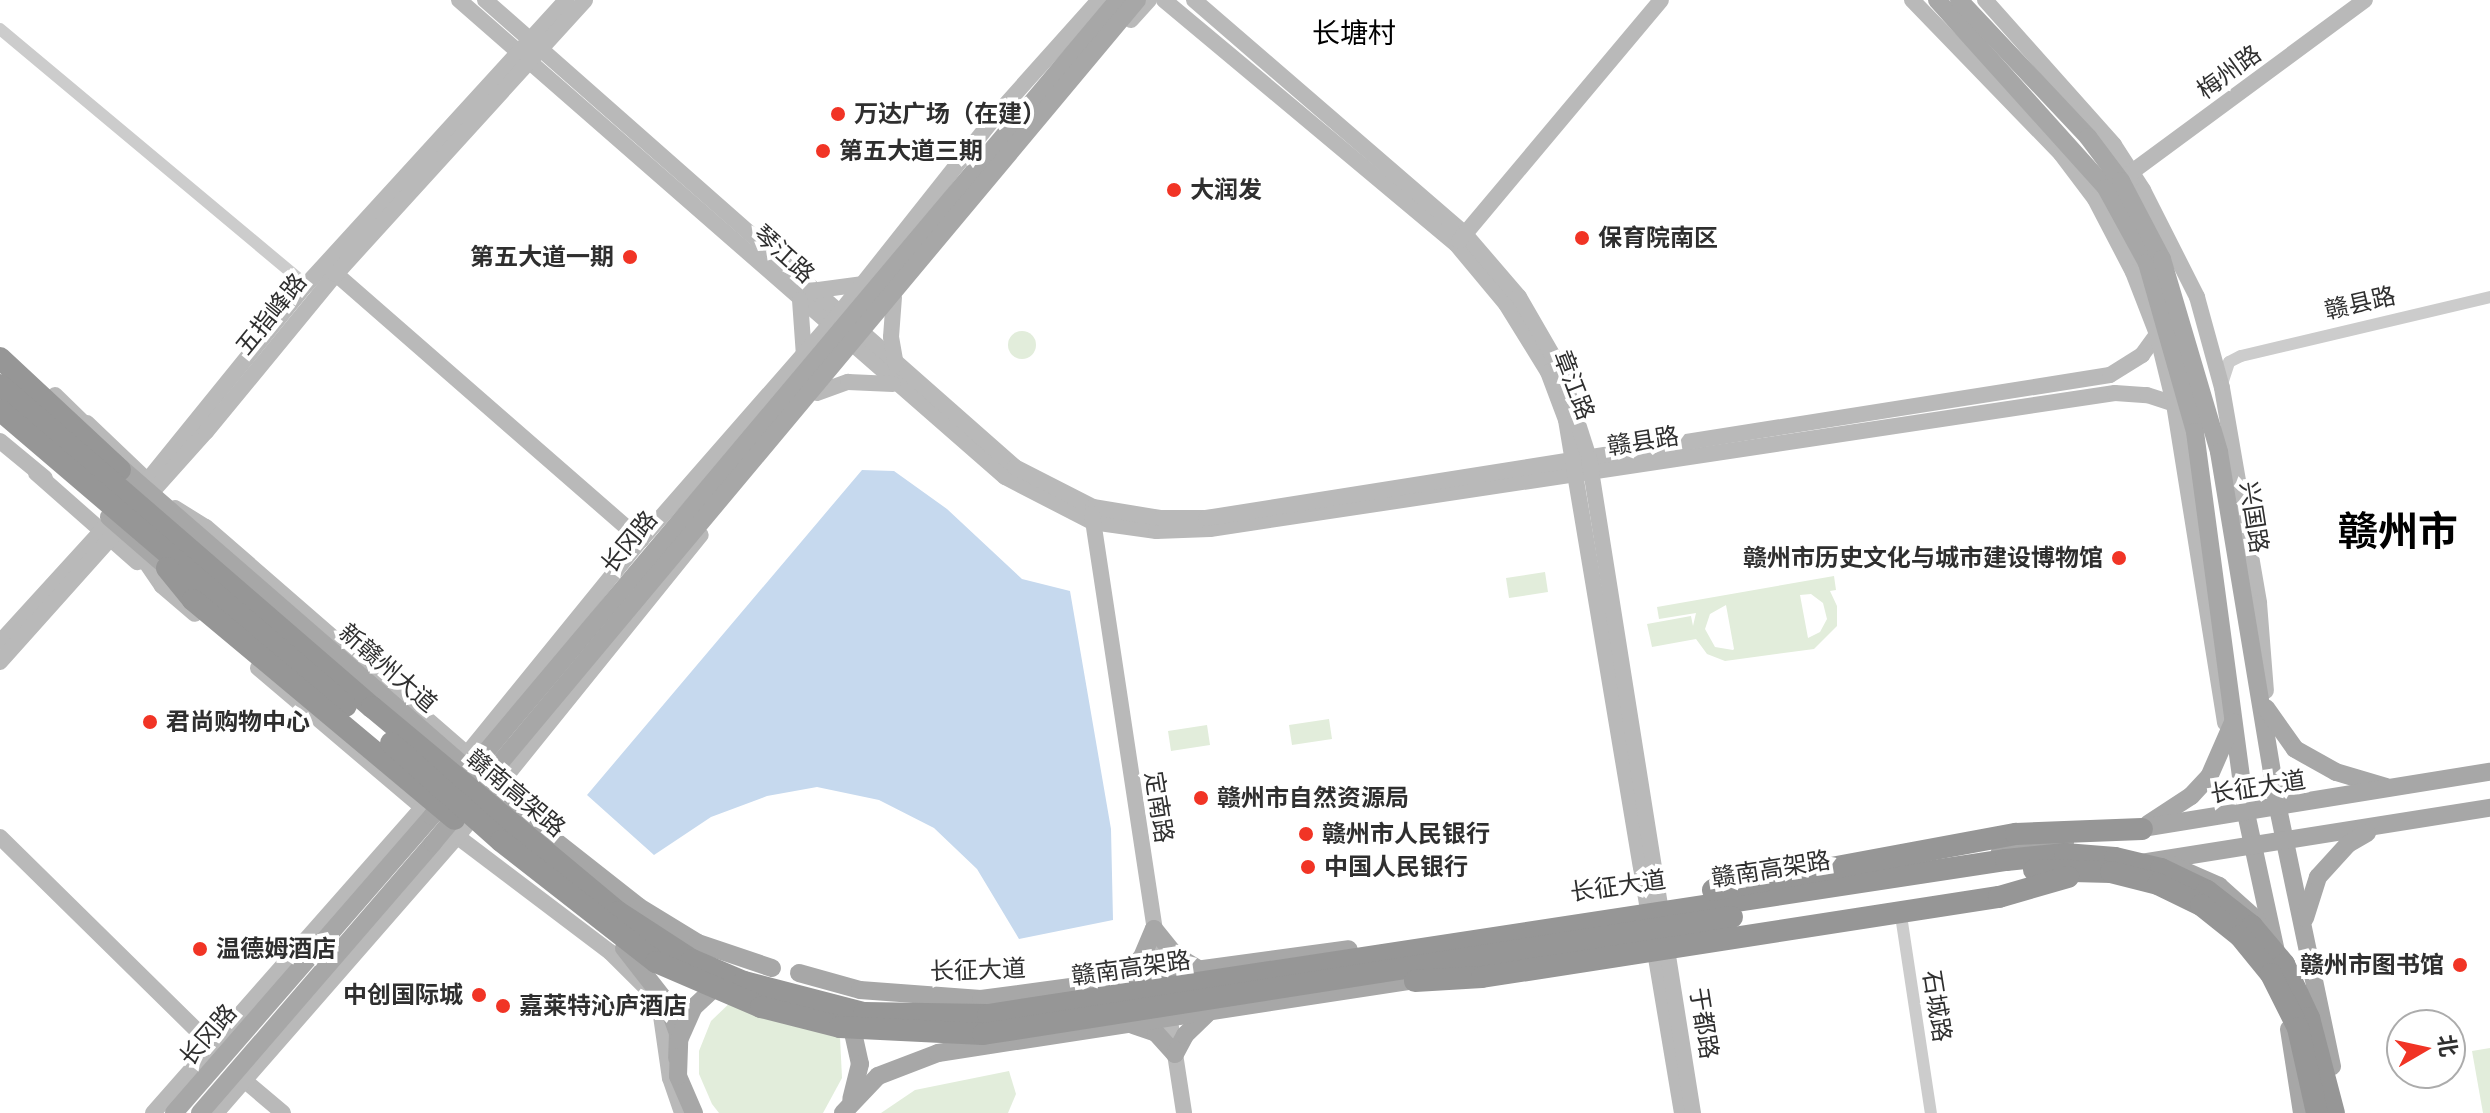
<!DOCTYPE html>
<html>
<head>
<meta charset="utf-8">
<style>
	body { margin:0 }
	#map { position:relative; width:2490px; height:1113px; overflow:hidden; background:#fff; font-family:"PT Sans","Noto Sans SC",sans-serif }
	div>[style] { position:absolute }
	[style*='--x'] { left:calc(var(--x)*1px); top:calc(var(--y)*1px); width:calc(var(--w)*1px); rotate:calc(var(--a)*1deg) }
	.green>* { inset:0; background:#e2eddb }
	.round { border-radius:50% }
	.water>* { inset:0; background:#c6d9ee }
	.street>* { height:12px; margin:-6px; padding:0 6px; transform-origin:6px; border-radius:6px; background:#ccc }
	.secondary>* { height:16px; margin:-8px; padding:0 8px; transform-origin:8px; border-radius:8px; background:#b9b9b9 }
	.primary>* { height:18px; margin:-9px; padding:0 9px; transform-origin:9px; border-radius:9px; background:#a7a7a7 }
	.highway-bridge>* { height:22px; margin:-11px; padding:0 11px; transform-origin:11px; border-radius:11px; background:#969696 }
	.dots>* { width:22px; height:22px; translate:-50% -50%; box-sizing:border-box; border:4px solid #fff; border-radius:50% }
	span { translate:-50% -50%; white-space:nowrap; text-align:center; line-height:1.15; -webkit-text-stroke:8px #fff; paint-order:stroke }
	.street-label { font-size:24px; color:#2f2f2f }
	.poi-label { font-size:24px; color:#2f2f2f; font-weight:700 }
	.left { translate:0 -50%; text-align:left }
	.right { translate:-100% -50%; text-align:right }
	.quarter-label { font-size:28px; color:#000 }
	.town-label { font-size:40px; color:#000; font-weight:700 }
	.north { position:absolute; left:2386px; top:1009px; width:80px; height:80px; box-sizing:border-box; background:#fff; border:2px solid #acacac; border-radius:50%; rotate:81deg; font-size:22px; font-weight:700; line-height:32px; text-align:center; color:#2f2f2f }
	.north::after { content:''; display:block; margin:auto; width:28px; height:36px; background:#f13425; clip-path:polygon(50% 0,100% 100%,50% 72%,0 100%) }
</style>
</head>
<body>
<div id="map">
	<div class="green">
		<i class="round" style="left:1008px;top:331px;width:28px;height:28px"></i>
		<i style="clip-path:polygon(1545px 572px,1548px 592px,1509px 598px,1506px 578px)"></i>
		<i style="clip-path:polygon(evenodd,1834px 576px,1836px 590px,1830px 591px,1837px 606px,1837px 626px,1814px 649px,1725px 661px,1707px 654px,1696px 639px,1652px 647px,1647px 624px,1691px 616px,1693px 626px,1696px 613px,1659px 619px,1657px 607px,1834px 576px,1811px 594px,1823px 603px,1827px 619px,1820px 632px,1808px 638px,1800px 595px,1811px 594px,1834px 576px,1726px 605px,1734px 649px,1733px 650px,1715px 647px,1705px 629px,1710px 614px,1726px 605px)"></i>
		<i style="clip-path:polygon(1329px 719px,1332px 739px,1292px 745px,1289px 725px)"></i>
		<i style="clip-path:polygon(1207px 725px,1210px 745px,1171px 751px,1168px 731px)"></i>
		<i style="clip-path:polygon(735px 998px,840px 1037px,842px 1078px,823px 1113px,719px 1113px,712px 1104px,699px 1074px,699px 1051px,711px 1021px)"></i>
		<i style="clip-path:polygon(2490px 1048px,2490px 1113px,2483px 1113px,2472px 1051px)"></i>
		<i style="clip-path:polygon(1009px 1071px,1016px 1094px,1008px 1113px,881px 1113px,915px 1090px)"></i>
	</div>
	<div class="water">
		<i style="clip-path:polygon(862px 470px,894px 471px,947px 509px,1022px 579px,1070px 591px,1111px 829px,1113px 920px,1019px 939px,977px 869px,934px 828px,879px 800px,817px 787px,767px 796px,711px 817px,654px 855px,587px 795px)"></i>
	</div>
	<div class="street">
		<i style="--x:0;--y:29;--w:399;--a:39.9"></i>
		<i style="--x:2222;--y:384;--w:23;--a:-72"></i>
		<i style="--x:2229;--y:362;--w:13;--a:-27"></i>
		<i style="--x:2241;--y:356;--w:256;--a:-13.3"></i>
		<i style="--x:1900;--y:909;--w:206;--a:81.4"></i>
	</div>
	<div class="secondary">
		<i style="--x:459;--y:0;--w:725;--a:41.14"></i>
		<i style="--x:1005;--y:477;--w:98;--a:27.3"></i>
		<i style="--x:1092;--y:522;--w:65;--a:8"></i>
		<i style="--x:1156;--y:531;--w:54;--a:-2.1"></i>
		<i style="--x:1210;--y:529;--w:915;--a:-8.55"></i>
		<i style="--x:2115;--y:393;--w:32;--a:4"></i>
		<i style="--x:2147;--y:395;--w:28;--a:18"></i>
		<i style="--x:2174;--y:404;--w:25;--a:42"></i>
		<i style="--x:485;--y:0;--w:706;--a:41.38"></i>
		<i style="--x:1015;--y:467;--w:88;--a:27.1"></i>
		<i style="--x:1093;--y:507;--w:68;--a:9.3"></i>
		<i style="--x:1160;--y:518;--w:46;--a:0"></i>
		<i style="--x:1206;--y:518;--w:915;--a:-8.99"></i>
		<i style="--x:2110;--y:375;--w:38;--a:-32"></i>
		<i style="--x:2142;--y:355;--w:26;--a:-54"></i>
		<i style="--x:2157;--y:334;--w:23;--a:-77"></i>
		<i style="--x:1164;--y:0;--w:381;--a:39.9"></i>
		<i style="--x:1456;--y:244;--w:78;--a:50.2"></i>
		<i style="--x:1506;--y:304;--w:80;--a:58.3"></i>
		<i style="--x:1548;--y:372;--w:51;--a:69.4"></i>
		<i style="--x:1566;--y:420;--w:703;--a:80.5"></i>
		<i style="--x:1194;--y:0;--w:357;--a:40.8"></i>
		<i style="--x:1464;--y:233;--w:84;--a:49.3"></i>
		<i style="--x:1519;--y:297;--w:82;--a:60"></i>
		<i style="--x:1560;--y:368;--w:95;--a:72.1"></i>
		<i style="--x:1589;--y:458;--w:663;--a:80.98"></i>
		<i style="--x:1912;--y:0;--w:214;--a:45.9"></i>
		<i style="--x:2061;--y:154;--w:56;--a:52.9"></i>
		<i style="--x:2095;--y:199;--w:82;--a:62.5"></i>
		<i style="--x:2133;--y:272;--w:66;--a:68.8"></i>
		<i style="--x:2157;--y:334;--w:72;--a:76.3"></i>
		<i style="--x:2174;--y:404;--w:323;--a:80.9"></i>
		<i style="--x:1985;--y:0;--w:194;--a:48.3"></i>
		<i style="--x:2114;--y:145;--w:54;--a:57.2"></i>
		<i style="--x:2143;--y:190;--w:120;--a:63.2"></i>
		<i style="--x:2197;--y:297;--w:94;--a:74.6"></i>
		<i style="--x:2222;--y:388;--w:218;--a:80.2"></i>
		<i style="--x:2259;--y:603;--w:88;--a:85.5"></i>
		<i style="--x:1131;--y:20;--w:27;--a:-48"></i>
		<i style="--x:2125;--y:177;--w:298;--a:-36.4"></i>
		<i style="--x:1459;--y:241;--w:314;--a:-50"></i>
		<i style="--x:336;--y:274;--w:405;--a:41.1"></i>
		<i style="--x:811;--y:291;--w:51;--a:-7.8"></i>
		<i style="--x:894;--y:297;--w:40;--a:94.3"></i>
		<i style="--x:891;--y:337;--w:28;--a:80"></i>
		<i style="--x:800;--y:300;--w:56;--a:85.9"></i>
		<i style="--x:817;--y:393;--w:33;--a:-20"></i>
		<i style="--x:848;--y:382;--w:45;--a:2.5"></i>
		<i style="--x:55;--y:395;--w:53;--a:44.2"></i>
		<i style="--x:87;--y:423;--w:84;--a:43.6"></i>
		<i style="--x:0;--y:441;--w:58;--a:39.4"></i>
		<i style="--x:36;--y:473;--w:135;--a:41.4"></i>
		<i style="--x:175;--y:508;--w:36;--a:32"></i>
		<i style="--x:206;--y:527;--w:357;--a:41"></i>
		<i style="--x:1092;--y:514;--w:476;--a:81.4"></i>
		<i style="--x:132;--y:542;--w:53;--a:55.7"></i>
		<i style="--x:162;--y:586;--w:43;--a:40.3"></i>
		<i style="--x:0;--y:642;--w:218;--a:-47.6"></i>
		<i style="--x:147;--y:481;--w:252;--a:-51"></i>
		<i style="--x:306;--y:285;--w:386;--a:-47.6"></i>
		<i style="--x:0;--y:662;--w:309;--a:-48.2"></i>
		<i style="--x:206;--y:432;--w:205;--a:-50.6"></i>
		<i style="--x:336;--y:274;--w:370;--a:-47.7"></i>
		<i style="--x:258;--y:668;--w:226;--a:40.3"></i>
		<i style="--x:453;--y:771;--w:298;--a:-50.9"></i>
		<i style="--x:641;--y:540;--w:299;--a:-48.8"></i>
		<i style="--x:838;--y:315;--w:258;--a:-51.6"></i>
		<i style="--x:998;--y:113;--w:152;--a:-48.2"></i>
		<i style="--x:493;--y:776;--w:72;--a:41.6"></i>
		<i style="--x:450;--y:831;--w:201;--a:37.1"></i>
		<i style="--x:610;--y:952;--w:48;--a:45"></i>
		<i style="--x:0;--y:837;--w:296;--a:44.5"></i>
		<i style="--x:1168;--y:1008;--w:106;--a:81.3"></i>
		<i style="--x:660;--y:1009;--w:70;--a:81.8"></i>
		<i style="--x:670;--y:1078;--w:37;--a:71"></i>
		<i style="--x:244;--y:1080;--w:51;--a:40.2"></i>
		<i style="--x:153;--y:1113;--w:428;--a:-48.6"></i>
		<i style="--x:216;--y:1113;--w:366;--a:-48.9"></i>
		<i style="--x:457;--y:837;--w:388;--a:-51.1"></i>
	</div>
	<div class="primary">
		<i style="--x:1937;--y:0;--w:253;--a:48"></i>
		<i style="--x:2106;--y:188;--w:85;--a:61.3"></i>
		<i style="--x:2147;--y:263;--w:176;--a:74.1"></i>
		<i style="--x:2195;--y:432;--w:384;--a:82.4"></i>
		<i style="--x:2246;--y:813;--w:146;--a:77.8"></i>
		<i style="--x:1959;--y:0;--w:188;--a:46.7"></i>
		<i style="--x:2088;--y:137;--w:55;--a:53.1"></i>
		<i style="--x:2121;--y:181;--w:88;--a:62.3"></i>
		<i style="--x:2162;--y:259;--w:201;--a:73.5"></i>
		<i style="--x:2219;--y:452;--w:361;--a:80.6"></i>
		<i style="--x:2278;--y:808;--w:264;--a:78.2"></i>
		<i style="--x:113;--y:461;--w:515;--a:40.99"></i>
		<i style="--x:502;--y:799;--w:174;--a:38.2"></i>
		<i style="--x:639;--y:907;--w:69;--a:31.4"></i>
		<i style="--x:698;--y:943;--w:78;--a:18.7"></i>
		<i style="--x:109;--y:517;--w:90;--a:40.9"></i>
		<i style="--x:2266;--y:708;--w:50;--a:54.7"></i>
		<i style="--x:2295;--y:749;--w:47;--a:29.3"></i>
		<i style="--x:2336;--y:772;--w:52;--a:16.7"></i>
		<i style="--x:2148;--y:824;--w:51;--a:-33.1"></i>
		<i style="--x:2191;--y:796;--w:26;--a:-47"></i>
		<i style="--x:2209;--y:777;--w:60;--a:-66.4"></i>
		<i style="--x:2130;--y:830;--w:365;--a:-9.2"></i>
		<i style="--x:2000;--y:851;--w:66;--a:-8.7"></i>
		<i style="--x:2141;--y:863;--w:353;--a:-9"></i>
		<i style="--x:2169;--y:864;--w:55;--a:23.7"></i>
		<i style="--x:2219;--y:886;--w:51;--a:41.8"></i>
		<i style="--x:2305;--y:918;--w:43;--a:-72.4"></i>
		<i style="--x:2318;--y:877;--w:45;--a:-47.7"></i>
		<i style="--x:2348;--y:844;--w:22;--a:-30"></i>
		<i style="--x:1154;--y:929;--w:33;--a:51"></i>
		<i style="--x:1175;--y:955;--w:29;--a:31"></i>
		<i style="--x:624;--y:948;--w:70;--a:52"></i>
		<i style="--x:667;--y:1003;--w:32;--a:70"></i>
		<i style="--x:678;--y:1033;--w:25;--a:92"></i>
		<i style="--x:799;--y:973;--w:63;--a:15.6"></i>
		<i style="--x:860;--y:990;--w:121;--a:4.3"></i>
		<i style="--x:981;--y:999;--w:371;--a:-7.7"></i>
		<i style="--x:1116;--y:980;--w:35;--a:-41"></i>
		<i style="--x:1142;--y:957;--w:30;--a:-67"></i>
		<i style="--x:850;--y:1019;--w:46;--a:77.5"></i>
		<i style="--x:860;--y:1064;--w:36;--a:104"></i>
		<i style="--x:1133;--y:1025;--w:24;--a:19"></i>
		<i style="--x:1156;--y:1033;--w:28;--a:48"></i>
		<i style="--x:2289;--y:1029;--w:85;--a:81.2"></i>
		<i style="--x:1175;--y:1054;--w:21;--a:-62"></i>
		<i style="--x:1185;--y:1035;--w:32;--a:-44"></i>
		<i style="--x:174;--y:1113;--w:393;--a:-49"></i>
		<i style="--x:432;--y:816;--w:1066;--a:-49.95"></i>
		<i style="--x:200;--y:1113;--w:357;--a:-49.2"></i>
		<i style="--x:433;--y:843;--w:1098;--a:-50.13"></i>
		<i style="--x:694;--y:1113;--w:40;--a:-113.4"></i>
		<i style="--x:678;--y:1076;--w:36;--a:-88"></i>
		<i style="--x:679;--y:1040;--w:36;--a:-66"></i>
		<i style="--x:694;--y:1007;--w:40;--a:-43"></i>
		<i style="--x:843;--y:1113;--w:51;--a:-46.6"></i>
		<i style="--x:878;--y:1076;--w:64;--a:-21"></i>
		<i style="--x:938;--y:1053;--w:497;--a:-8.7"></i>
	</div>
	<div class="highway-bridge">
		<i style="--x:0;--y:358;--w:164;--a:43"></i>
		<i style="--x:0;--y:385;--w:492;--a:40.9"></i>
		<i style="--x:372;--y:707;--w:320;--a:39.8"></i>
		<i style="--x:618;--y:912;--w:88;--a:33"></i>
		<i style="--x:692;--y:960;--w:56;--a:22.9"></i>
		<i style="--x:744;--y:982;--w:124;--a:14.5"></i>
		<i style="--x:864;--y:1013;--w:124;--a:0.9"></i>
		<i style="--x:988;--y:1015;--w:1030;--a:-8.66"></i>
		<i style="--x:2006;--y:860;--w:59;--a:-5.8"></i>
		<i style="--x:2065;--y:854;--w:50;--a:4.6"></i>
		<i style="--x:2115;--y:858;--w:47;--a:13.4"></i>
		<i style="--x:2161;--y:869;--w:51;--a:25.6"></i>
		<i style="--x:2207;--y:891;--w:57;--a:37.9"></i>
		<i style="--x:2252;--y:926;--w:50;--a:49.9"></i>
		<i style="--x:2284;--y:964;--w:60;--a:65.2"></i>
		<i style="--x:2309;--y:1018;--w:98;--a:75.3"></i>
		<i style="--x:0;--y:410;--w:455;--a:40.5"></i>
		<i style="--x:167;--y:568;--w:41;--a:50.9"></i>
		<i style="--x:193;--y:600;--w:341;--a:39.9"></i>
		<i style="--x:391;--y:743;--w:147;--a:41.7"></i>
		<i style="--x:501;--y:841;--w:197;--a:38"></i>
		<i style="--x:656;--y:962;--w:114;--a:23.2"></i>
		<i style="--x:761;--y:1007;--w:81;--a:14.2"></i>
		<i style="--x:840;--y:1027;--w:143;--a:2.8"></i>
		<i style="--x:983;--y:1034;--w:758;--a:-8.88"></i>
		<i style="--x:2034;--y:870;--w:77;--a:1.5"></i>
		<i style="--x:2111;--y:872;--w:49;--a:14.3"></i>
		<i style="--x:2158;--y:884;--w:48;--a:26"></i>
		<i style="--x:2201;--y:905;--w:50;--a:38.5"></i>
		<i style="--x:2240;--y:936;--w:49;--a:50.8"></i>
		<i style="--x:2271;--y:974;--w:60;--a:63.4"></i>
		<i style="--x:2298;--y:1028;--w:87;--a:77.4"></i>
		<i style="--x:1713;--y:890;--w:308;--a:-10.5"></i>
		<i style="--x:2016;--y:834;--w:126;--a:-2.3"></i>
		<i style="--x:1415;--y:981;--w:67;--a:-3.4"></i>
		<i style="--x:1482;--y:977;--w:523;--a:-8.8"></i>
		<i style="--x:1999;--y:897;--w:72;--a:-16.2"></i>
	</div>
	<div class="dots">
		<i style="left:838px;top:114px;background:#f13425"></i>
		<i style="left:823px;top:151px;background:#f13425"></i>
		<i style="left:1174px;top:190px;background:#f13425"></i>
		<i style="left:1582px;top:238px;background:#f13425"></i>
		<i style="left:630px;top:257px;background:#f13425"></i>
		<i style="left:2119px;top:558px;background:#f13425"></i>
		<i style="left:150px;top:722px;background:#f13425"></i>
		<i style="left:1201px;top:798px;background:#f13425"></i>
		<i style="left:1306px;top:834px;background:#f13425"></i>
		<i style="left:1308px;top:867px;background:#f13425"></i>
		<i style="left:200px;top:949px;background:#f13425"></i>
		<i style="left:2460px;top:965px;background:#f13425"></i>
		<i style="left:479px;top:995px;background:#f13425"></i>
		<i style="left:503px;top:1006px;background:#f13425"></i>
	</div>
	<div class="street-label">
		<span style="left:2229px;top:72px;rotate:-36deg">梅州路</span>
		<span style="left:784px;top:254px;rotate:42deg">琴江路</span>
		<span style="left:2360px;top:303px;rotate:-13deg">赣县路</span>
		<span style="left:271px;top:314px;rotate:-51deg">五指峰路</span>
		<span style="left:1574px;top:385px;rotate:69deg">章江路</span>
		<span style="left:1643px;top:441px;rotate:-9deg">赣县路</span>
		<span style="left:2254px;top:517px;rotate:81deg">兴国路</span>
		<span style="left:629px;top:542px;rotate:-50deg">长冈路</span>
		<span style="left:388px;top:668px;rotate:41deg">新赣州大道</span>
		<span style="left:2258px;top:787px;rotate:-9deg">长征大道</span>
		<span style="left:516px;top:793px;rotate:40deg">赣南高架路</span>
		<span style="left:1159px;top:807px;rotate:81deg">定南路</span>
		<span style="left:1771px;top:869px;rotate:-9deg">赣南高架路</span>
		<span style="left:1618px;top:886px;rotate:-8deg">长征大道</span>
		<span style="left:1131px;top:968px;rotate:-8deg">赣南高架路</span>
		<span style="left:978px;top:970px;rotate:-2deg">长征大道</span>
		<span style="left:1937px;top:1006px;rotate:81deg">石城路</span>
		<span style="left:1704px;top:1023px;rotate:81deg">于都路</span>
		<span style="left:208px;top:1035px;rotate:-49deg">长冈路</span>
	</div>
	<div class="poi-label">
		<span class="left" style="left:854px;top:114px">万达广场（在建）</span>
		<span class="left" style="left:839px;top:151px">第五大道三期</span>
		<span class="left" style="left:1190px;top:190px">大润发</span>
		<span class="left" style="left:1598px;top:238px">保育院南区</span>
		<span class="right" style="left:614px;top:257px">第五大道一期</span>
		<span class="right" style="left:2103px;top:558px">赣州市历史文化与城市建设博物馆</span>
		<span class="left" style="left:166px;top:722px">君尚购物中心</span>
		<span class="left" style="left:1217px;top:798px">赣州市自然资源局</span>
		<span class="left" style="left:1322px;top:834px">赣州市人民银行</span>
		<span class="left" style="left:1324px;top:867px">中国人民银行</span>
		<span class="left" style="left:216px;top:949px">温德姆酒店</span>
		<span class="right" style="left:2444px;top:965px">赣州市图书馆</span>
		<span class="right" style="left:463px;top:995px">中创国际城</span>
		<span class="left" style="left:519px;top:1006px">嘉莱特沁庐酒店</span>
	</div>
	<div class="quarter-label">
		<span style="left:1354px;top:33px">长塘村</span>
	</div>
	<div class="town-label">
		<span style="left:2398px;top:530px">赣州市</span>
	</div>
	<div class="north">北</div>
</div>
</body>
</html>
